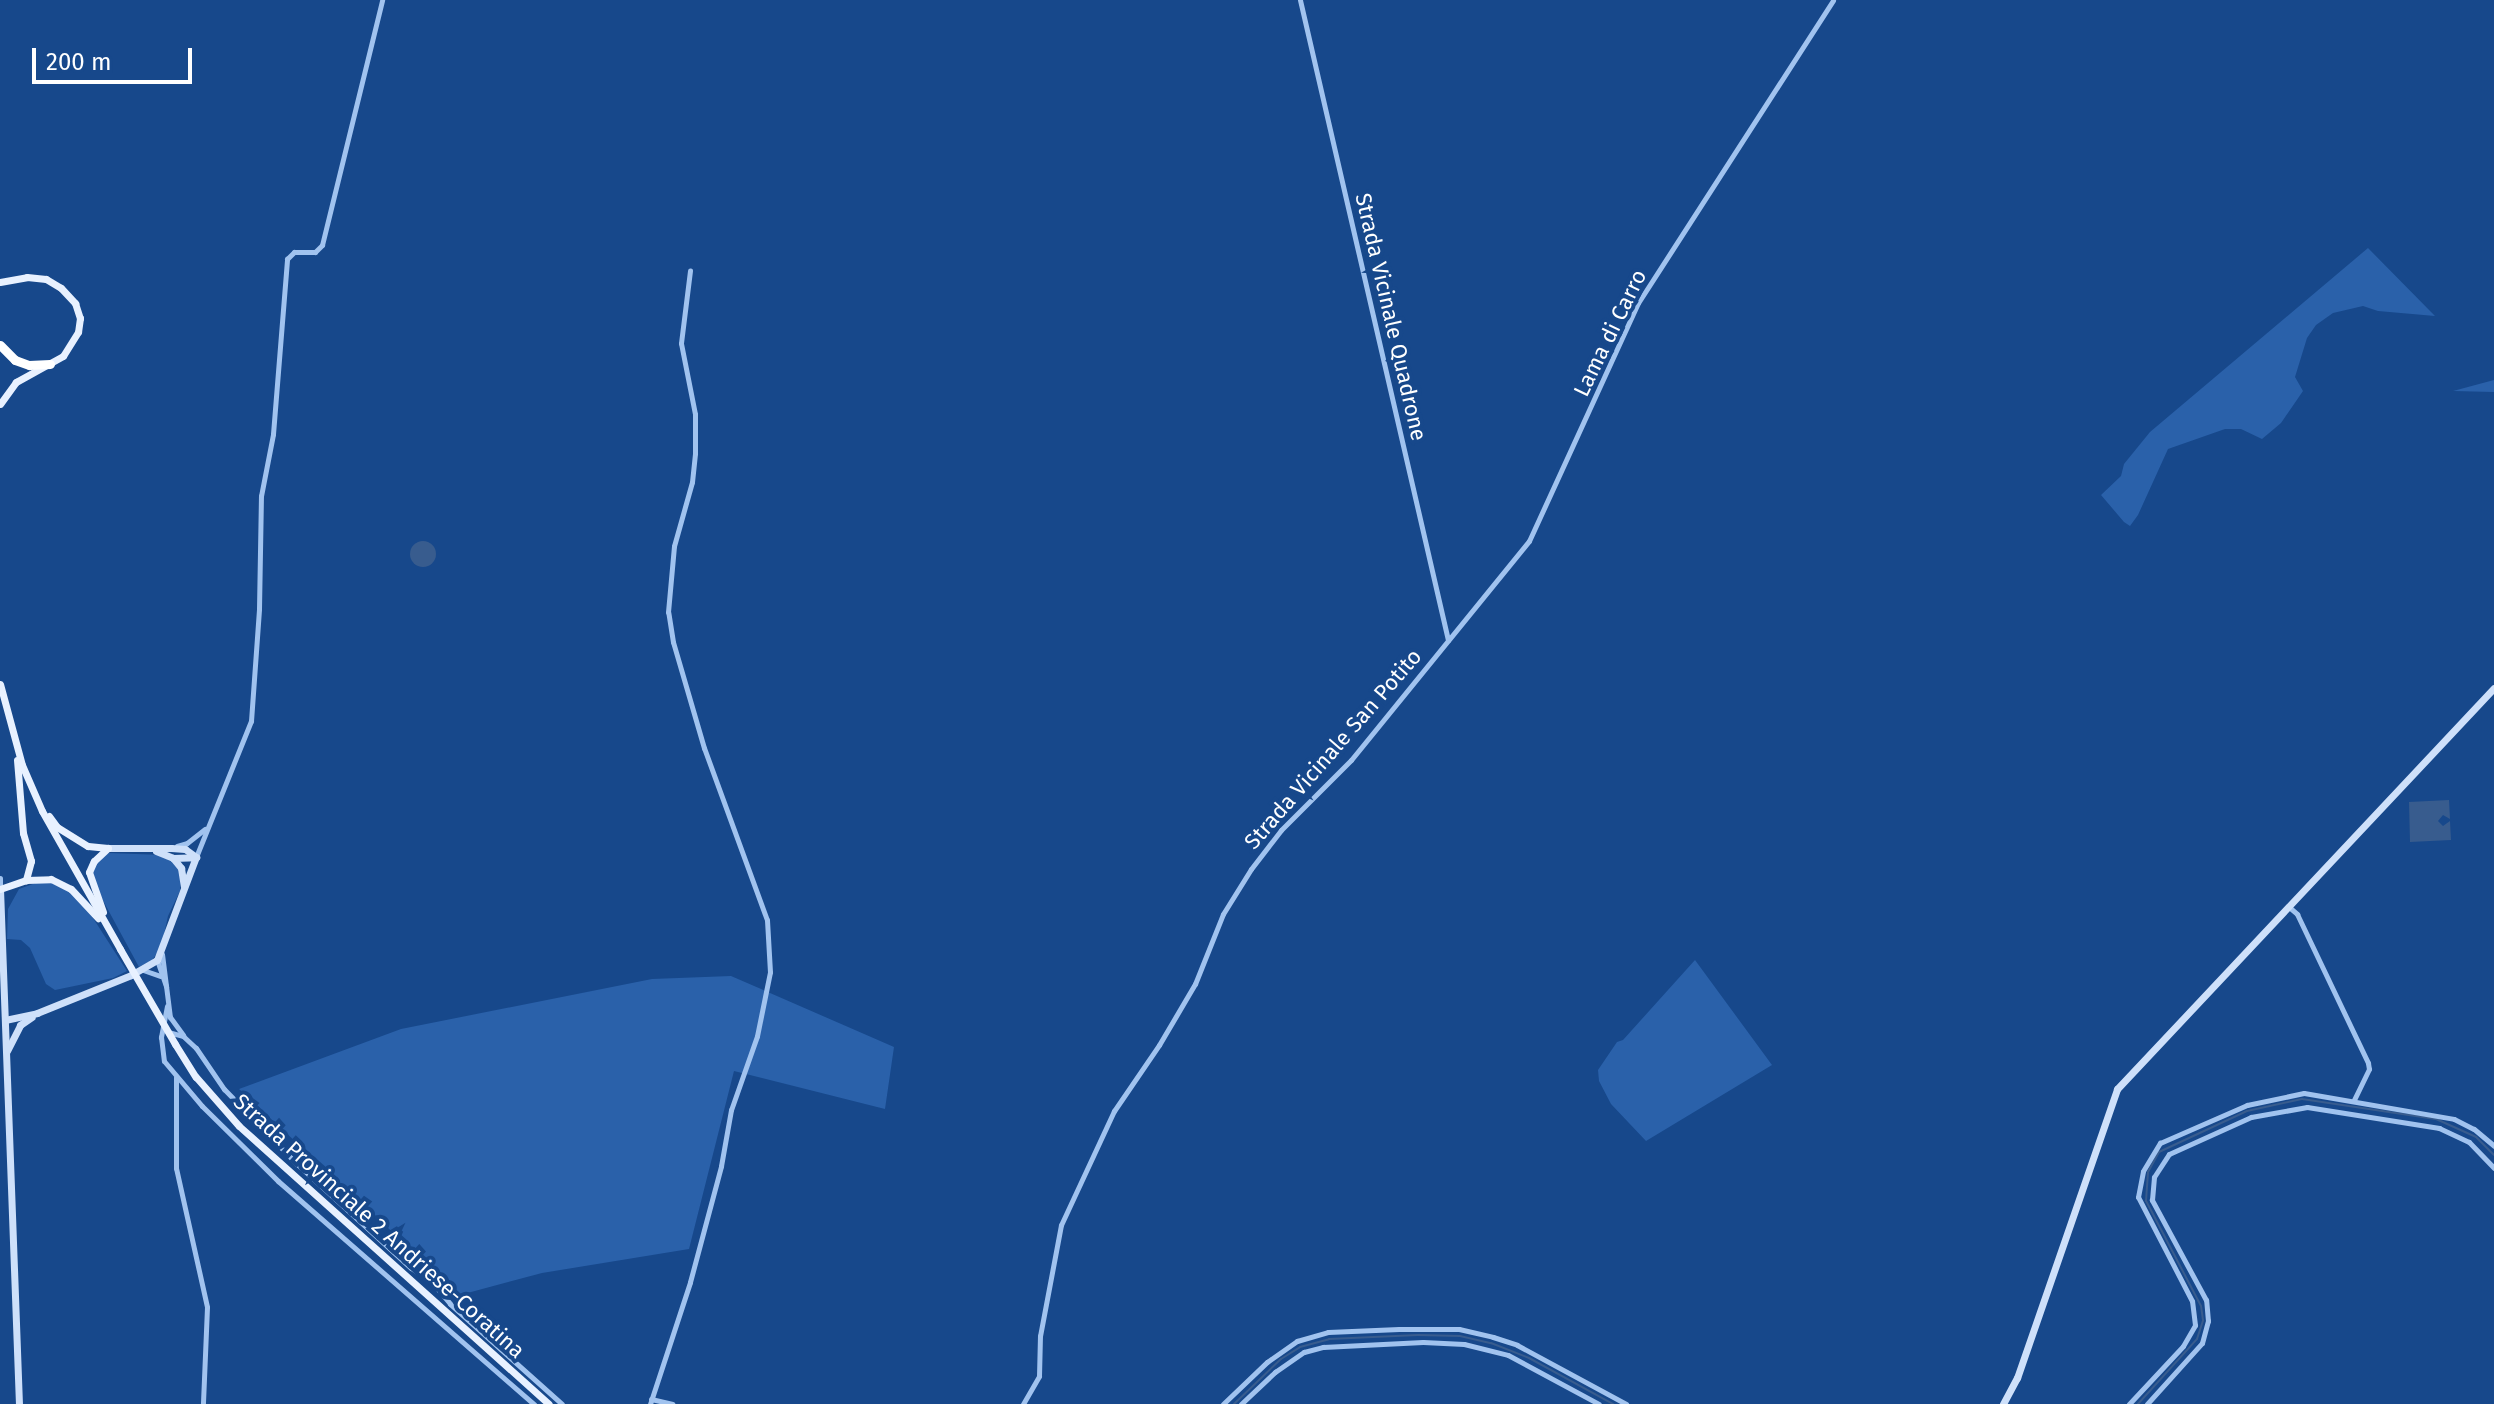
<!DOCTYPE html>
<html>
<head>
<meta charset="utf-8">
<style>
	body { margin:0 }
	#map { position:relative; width:2494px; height:1404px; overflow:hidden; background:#17488b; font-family:"Fira Sans",sans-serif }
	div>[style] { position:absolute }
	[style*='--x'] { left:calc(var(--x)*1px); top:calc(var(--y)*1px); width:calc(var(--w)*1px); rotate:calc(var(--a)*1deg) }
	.green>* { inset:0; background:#2a61aa }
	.water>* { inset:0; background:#385c8e }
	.round { border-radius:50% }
	.stream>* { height:2px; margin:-1px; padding:0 1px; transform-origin:1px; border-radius:1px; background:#385c8e }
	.street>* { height:5px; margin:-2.5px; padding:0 2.5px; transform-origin:2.5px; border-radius:2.5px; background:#a1c3ef }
	.secondary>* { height:7px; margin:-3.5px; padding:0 3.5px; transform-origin:3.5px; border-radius:3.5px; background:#cee0fa }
	.primary>* { height:7px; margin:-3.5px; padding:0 3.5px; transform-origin:3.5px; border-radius:3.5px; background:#e8f1ff }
	.highway>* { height:9px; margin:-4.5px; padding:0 4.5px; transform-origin:4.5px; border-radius:4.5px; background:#fff }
	.primary-bridge>* { height:7px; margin:-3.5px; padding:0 3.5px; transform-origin:3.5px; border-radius:3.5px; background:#e8f1ff }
	span { translate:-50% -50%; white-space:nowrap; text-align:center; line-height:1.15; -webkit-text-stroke:8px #17488b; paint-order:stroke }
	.street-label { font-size:22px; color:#fff }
	.scale { position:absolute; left:32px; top:48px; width:160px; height:36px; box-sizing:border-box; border:4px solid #fff; border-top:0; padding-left:10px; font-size:24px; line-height:28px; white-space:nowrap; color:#fff; -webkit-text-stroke:6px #17488b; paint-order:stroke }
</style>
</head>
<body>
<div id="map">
	<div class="green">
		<i style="clip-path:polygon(2368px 248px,2435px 316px,2378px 311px,2363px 306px,2333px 313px,2316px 325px,2307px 338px,2295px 377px,2303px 391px,2281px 423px,2262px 439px,2241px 429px,2225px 429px,2168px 449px,2138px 515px,2130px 526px,2124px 522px,2101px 495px,2121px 476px,2124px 464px,2150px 432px)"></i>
		<i style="clip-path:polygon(2494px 380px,2494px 392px,2453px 391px)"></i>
		<i style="clip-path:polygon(109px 853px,163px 855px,172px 859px,181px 873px,180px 891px,168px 916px,161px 948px,152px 960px,139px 967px,93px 882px,92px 868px,98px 859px)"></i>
		<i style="clip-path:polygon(44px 880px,65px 887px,84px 904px,127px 971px,113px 978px,55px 990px,46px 984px,30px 948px,21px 940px,7px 939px,8px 909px,19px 889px)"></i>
		<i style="clip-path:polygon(1695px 960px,1772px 1065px,1646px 1141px,1611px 1104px,1599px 1081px,1598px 1070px,1617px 1042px,1623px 1040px)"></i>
		<i style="clip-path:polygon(731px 976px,894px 1047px,885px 1109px,734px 1071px,689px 1249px,542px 1273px,460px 1295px,239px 1089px,401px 1029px,652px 979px)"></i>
	</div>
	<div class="water">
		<i class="round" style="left:410px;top:541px;width:26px;height:26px"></i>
		<i style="clip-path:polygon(2449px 800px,2450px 819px,2443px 815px,2438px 821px,2443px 826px,2450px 821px,2451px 840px,2410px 842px,2409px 802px)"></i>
	</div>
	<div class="stream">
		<i style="--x:1234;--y:1404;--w:65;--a:-43.8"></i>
		<i style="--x:1281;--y:1359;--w:22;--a:-32"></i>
		<i style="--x:1300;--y:1347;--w:30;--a:-15"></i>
		<i style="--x:1329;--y:1339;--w:89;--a:-2.6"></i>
		<i style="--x:1418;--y:1335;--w:42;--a:1.4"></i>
		<i style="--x:1460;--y:1336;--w:32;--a:13"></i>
		<i style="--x:1491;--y:1343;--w:41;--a:21.5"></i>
		<i style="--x:1529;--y:1358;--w:96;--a:28.7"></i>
		<i style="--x:2138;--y:1404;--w:88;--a:-47.8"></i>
		<i style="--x:2197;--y:1339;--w:20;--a:-72"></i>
		<i style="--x:2203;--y:1320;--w:14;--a:-98"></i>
		<i style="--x:2201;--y:1306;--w:119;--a:-117.6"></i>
		<i style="--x:2146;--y:1201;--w:29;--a:-86"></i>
		<i style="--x:2148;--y:1172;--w:23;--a:-61"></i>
		<i style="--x:2159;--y:1152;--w:97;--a:-25"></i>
		<i style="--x:2247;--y:1111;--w:56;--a:-12.3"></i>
		<i style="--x:2302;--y:1099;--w:135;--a:8.5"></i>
		<i style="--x:2436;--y:1119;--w:44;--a:24.2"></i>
		<i style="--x:2476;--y:1137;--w:25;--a:45"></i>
	</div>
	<div class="street">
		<i style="--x:1300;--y:0;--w:657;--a:76.98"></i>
		<i style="--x:177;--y:846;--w:10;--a:-17"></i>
		<i style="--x:187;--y:843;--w:23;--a:-38"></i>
		<i style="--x:196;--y:857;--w:147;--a:-68"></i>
		<i style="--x:251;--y:721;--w:112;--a:-85.9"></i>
		<i style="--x:259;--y:609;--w:113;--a:-89"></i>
		<i style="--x:261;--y:496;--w:63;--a:-79"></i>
		<i style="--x:273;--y:434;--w:176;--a:-85.4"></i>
		<i style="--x:287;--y:259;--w:10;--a:-45"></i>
		<i style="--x:294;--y:252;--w:21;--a:0"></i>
		<i style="--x:315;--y:252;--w:10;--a:-45"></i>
		<i style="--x:322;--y:245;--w:252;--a:-76.2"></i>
		<i style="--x:0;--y:878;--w:11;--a:90"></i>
		<i style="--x:2289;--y:907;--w:11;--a:41"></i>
		<i style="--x:2297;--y:914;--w:165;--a:64.5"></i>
		<i style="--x:2368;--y:1063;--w:6;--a:81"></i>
		<i style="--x:2369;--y:1069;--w:34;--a:116"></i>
		<i style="--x:162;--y:954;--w:64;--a:82.8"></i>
		<i style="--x:170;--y:1017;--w:22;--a:54"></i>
		<i style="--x:157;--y:960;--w:28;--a:71"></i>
		<i style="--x:143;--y:970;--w:18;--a:19"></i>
		<i style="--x:167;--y:1006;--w:32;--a:101"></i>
		<i style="--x:161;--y:1037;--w:24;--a:83"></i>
		<i style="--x:164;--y:1061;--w:59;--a:49.8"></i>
		<i style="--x:202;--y:1106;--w:107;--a:44.6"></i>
		<i style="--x:278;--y:1181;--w:340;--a:41.1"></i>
		<i style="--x:168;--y:1032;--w:16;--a:15"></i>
		<i style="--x:183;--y:1036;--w:18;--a:43"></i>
		<i style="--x:196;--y:1048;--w:50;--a:55.7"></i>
		<i style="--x:224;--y:1089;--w:105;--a:45.8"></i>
		<i style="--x:297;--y:1164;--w:154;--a:42.4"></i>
		<i style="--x:411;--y:1268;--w:24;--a:33"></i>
		<i style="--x:431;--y:1281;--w:30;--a:50"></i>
		<i style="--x:450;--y:1304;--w:150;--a:41.8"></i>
		<i style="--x:176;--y:1077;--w:91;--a:90"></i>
		<i style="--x:176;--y:1168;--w:142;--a:77.4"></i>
		<i style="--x:207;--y:1307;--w:97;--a:92.4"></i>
		<i style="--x:651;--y:1399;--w:22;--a:13"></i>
		<i style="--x:650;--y:1404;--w:128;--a:-71.8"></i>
		<i style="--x:690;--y:1282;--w:120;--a:-75"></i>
		<i style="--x:721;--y:1166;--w:57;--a:-79.9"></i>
		<i style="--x:731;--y:1110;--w:78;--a:-70.6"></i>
		<i style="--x:757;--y:1036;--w:65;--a:-78.5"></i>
		<i style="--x:770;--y:972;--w:52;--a:-93.3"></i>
		<i style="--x:767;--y:920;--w:183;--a:-110.1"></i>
		<i style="--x:704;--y:748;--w:110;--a:-106.3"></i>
		<i style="--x:673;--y:642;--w:30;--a:-99"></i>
		<i style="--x:668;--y:612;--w:66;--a:-84.8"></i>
		<i style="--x:674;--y:546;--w:66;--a:-74.3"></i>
		<i style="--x:692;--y:482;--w:29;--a:-84"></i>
		<i style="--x:695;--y:453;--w:39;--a:-90"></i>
		<i style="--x:695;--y:414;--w:72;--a:-101.2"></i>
		<i style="--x:681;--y:343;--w:73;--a:-82.9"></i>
		<i style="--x:1023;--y:1404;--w:32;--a:-60"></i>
		<i style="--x:1039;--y:1376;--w:40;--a:-88.6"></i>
		<i style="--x:1040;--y:1336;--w:113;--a:-79.3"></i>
		<i style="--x:1061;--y:1225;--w:126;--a:-65.1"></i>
		<i style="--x:1114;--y:1111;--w:80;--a:-55.7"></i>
		<i style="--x:1159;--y:1045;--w:71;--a:-59.5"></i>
		<i style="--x:1195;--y:984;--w:75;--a:-68.2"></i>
		<i style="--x:1223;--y:914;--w:53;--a:-58.1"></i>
		<i style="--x:1251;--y:869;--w:49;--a:-52.4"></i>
		<i style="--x:1281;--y:830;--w:99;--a:-45"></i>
		<i style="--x:1351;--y:760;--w:282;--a:-50.9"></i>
		<i style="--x:1529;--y:541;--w:262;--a:-65.4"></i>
		<i style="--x:1638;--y:303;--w:360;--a:-57.2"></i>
		<i style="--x:1223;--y:1404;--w:61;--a:-43.7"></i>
		<i style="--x:1267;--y:1362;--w:37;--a:-35"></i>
		<i style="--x:1297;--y:1341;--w:32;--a:-16"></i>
		<i style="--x:1328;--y:1332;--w:71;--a:-2.4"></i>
		<i style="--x:1399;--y:1329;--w:60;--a:0"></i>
		<i style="--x:1459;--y:1329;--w:35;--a:13"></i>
		<i style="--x:1493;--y:1337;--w:25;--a:18"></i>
		<i style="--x:1517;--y:1345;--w:124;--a:28.4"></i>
		<i style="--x:1241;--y:1404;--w:47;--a:-43.3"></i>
		<i style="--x:1275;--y:1372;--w:35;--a:-35"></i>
		<i style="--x:1304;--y:1352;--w:20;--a:-15"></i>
		<i style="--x:1323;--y:1347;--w:100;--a:-2.9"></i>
		<i style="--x:1423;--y:1342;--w:41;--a:2.8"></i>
		<i style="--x:1464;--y:1344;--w:45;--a:14"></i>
		<i style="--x:1508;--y:1355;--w:103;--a:28.3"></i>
		<i style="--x:2129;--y:1404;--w:79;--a:-47"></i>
		<i style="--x:2183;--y:1346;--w:24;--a:-60"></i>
		<i style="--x:2195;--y:1325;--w:24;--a:-97"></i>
		<i style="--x:2192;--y:1301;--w:117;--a:-117.4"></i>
		<i style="--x:2138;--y:1197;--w:26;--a:-79"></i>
		<i style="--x:2143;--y:1171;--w:33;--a:-59"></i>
		<i style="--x:2160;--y:1143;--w:95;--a:-23.6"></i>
		<i style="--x:2247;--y:1105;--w:58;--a:-11.9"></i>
		<i style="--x:2304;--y:1093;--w:152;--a:9.8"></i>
		<i style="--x:2454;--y:1119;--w:22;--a:27"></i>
		<i style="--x:2474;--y:1129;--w:26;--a:40"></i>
		<i style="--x:2147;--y:1404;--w:82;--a:-48"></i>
		<i style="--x:2202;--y:1343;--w:23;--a:-75"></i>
		<i style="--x:2208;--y:1321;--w:21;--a:-95"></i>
		<i style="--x:2206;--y:1300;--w:114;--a:-118.4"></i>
		<i style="--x:2152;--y:1200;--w:23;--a:-85"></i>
		<i style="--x:2154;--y:1177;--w:27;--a:-57"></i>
		<i style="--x:2169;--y:1154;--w:90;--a:-24.3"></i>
		<i style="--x:2251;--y:1117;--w:57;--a:-10.1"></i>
		<i style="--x:2307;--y:1107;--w:134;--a:9"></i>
		<i style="--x:2439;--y:1128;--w:33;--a:25"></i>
		<i style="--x:2469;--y:1142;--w:36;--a:46"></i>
	</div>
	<div class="secondary">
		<i style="--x:108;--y:848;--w:63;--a:0"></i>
		<i style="--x:171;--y:848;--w:14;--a:4"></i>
		<i style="--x:185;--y:849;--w:14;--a:36"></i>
		<i style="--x:156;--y:851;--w:18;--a:22"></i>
		<i style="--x:173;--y:858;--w:23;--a:-2"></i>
		<i style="--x:173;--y:858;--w:13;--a:51"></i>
		<i style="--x:181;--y:868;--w:18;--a:81"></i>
		<i style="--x:0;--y:889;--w:515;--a:87.89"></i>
		<i style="--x:5;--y:1020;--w:33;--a:-12"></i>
		<i style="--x:37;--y:1013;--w:101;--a:-22"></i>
		<i style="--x:131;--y:975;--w:30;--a:-30"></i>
		<i style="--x:157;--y:960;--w:110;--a:-69.3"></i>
		<i style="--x:7;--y:1051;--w:29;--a:-63"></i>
		<i style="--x:20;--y:1025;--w:14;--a:-34"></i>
		<i style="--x:2003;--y:1404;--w:30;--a:-62"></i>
		<i style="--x:2017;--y:1378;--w:306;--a:-70.9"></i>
		<i style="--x:2117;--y:1089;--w:550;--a:-46.77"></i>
	</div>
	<div class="primary">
		<i style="--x:0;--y:282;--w:27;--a:-10"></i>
		<i style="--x:27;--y:277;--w:19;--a:6"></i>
		<i style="--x:46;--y:279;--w:17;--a:31"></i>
		<i style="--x:61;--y:288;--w:21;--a:47"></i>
		<i style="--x:75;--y:303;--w:16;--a:72"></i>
		<i style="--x:80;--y:318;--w:14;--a:98"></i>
		<i style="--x:78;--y:332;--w:28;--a:122"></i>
		<i style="--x:63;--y:356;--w:54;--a:151"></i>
		<i style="--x:16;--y:382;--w:27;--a:126"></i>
		<i style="--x:0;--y:684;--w:84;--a:74.8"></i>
		<i style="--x:22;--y:765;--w:50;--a:66.5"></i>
		<i style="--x:42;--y:811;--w:159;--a:60.5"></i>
		<i style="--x:17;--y:760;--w:73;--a:85.3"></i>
		<i style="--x:23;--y:833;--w:29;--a:74"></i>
		<i style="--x:31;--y:861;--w:20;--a:105"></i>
		<i style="--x:49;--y:816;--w:14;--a:54"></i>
		<i style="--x:57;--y:827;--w:36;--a:32"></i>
		<i style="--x:88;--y:846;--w:20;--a:6"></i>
		<i style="--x:0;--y:889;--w:28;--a:-19"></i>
		<i style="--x:26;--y:880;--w:25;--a:-2"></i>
		<i style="--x:51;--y:879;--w:22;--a:27"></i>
		<i style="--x:71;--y:889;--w:40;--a:47"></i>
		<i style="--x:103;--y:912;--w:42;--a:-109.3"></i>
		<i style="--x:89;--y:872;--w:12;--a:-66"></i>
		<i style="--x:94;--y:861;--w:19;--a:-43"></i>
		<i style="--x:175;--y:1044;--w:39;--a:58"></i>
		<i style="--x:196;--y:1077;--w:65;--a:48.7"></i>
		<i style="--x:239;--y:1126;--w:416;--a:41.9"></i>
	</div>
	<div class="highway">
		<i style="--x:0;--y:345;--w:21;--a:45"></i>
		<i style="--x:15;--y:360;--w:15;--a:20"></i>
		<i style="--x:29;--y:365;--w:21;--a:-3"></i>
	</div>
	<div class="primary-bridge">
		<i style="--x:120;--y:949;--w:110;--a:59.9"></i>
	</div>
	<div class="street-label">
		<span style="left:1391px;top:317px;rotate:77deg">Strada Vicinale Quadrone</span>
		<span style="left:1610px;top:333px;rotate:-64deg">Lama di Carro</span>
		<span style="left:1333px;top:749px;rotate:-49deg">Strada Vicinale San Potito</span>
		<span style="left:379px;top:1226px;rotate:42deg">Strada Provinciale 2 Andriese-Coratina</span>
	</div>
	<div class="scale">200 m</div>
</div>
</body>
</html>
